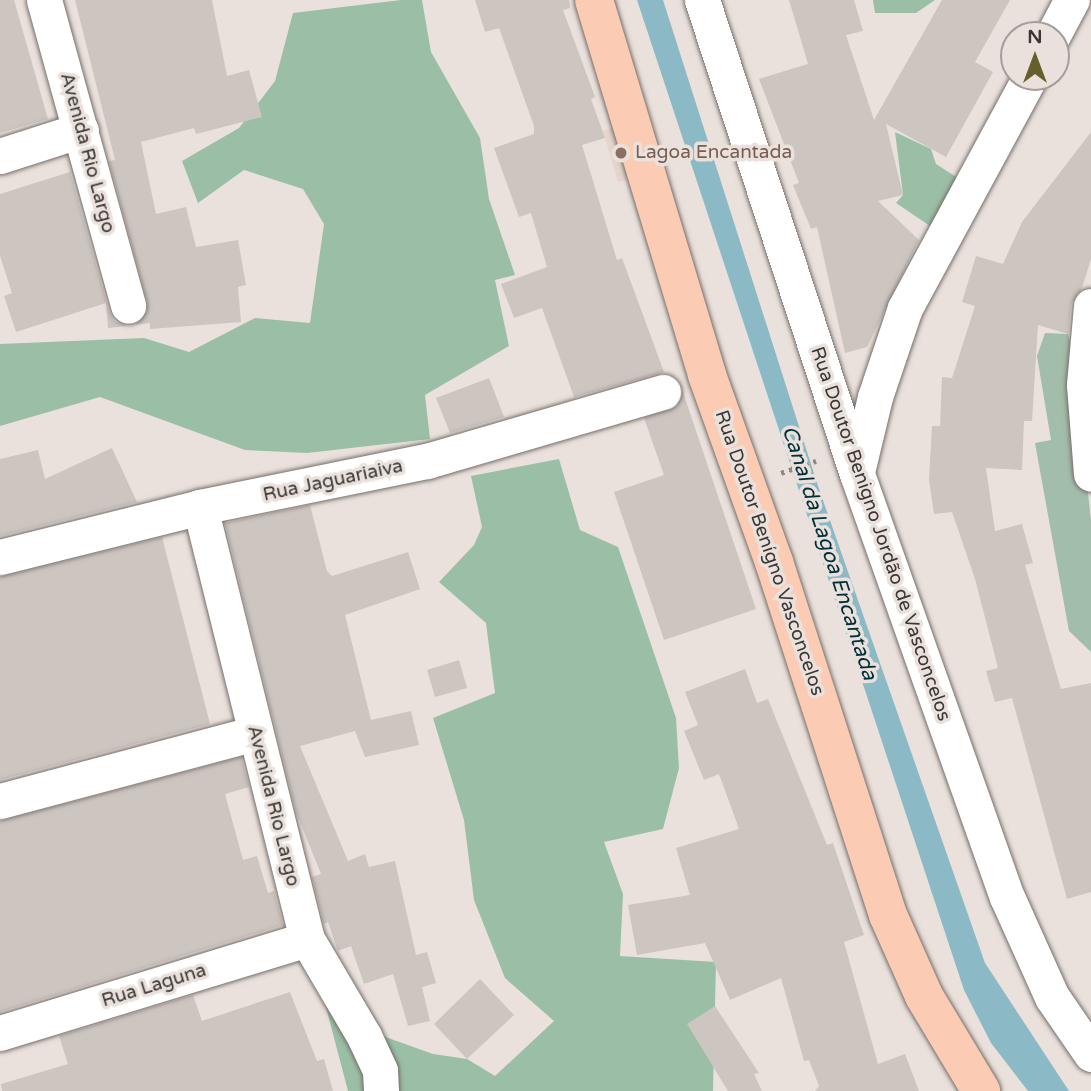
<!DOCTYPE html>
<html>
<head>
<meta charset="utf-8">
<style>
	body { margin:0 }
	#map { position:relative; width:1091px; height:1091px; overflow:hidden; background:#eae1dc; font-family:"Varela Round",sans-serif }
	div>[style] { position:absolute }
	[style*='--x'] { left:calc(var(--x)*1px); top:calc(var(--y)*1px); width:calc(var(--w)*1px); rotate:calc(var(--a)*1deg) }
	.built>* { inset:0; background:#e5d5cc }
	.green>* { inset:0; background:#a3bdab }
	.forest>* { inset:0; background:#9abfa6 }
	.water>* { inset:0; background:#8bbac6 }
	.building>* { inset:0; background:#cdc5c0 }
	.path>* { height:4.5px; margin-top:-2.25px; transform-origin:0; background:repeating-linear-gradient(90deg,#8f8986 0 3.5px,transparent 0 8.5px) }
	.roads { filter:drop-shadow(0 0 2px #766f6a) drop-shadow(0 0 2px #766f6a) }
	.minor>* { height:35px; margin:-17.5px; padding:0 17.5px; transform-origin:17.5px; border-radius:17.5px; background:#fff }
	.major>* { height:38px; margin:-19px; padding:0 19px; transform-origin:19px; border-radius:19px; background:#fbcbb3 }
	.dots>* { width:19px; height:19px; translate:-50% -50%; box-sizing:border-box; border:4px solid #eae1dc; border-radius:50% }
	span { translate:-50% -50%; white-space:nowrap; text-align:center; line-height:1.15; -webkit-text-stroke:7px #eae1dc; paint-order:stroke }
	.street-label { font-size:19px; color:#3a3735 }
	.education-label { font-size:19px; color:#785e54 }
	.left { translate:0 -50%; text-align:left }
	.water-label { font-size:21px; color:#01303a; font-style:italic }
	.north { position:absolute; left:1000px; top:21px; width:70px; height:70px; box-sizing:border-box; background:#eae1dc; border:2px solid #a49d99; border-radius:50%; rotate:0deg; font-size:19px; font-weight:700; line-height:28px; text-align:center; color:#3a3735 }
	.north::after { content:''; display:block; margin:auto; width:24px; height:32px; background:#655f2b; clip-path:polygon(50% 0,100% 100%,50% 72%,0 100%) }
</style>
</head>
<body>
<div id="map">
	<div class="built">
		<i style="clip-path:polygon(624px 125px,639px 176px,618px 182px,603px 131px)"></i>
	</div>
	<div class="green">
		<i style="clip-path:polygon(1045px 333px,1068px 334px,1071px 346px,1091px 520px,1091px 652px,1069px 631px,1035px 443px,1051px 440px,1037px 356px)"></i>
	</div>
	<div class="forest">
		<i style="clip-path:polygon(401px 0,422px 0,431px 52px,480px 138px,489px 199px,515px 275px,495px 280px,509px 346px,425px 395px,430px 439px,307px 453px,245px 450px,100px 397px,0 426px,0 344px,144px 338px,189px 352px,255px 318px,310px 323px,324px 224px,303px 189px,244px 170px,198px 203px,182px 161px,239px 128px,275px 81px,293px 13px)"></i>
		<i style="clip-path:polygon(873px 0,935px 0,916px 13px,875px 13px)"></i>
		<i style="clip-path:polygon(895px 132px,931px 149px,936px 164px,961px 180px,930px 226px,896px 203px,903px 195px)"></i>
		<i style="clip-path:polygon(559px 459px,580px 530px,618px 547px,676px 718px,679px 768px,663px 829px,604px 842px,623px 894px,620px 956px,716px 962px,713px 1091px,348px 1091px,307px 935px,349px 1024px,433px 1054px,467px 1059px,495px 1076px,554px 1021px,505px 978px,474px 900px,464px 820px,433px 718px,495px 693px,486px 623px,439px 582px,474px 545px,482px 527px,471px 476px)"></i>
	</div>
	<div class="water">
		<i style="clip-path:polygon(637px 0,663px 0,818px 486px,985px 963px,1069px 1091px,1028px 1091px,991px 1043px,964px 990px)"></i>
	</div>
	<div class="building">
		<i style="clip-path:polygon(0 0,14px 0,48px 119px,0 133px)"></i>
		<i style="clip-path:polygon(75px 0,212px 0,227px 76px,249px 70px,262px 117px,196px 134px,194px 128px,141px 142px,156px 214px,186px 207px,196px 247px,238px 240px,246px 285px,238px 287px,241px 322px,150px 329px,150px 323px,135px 325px,147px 312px,147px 301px,109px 161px,115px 160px)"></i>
		<i style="clip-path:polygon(475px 0,569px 0,570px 8px,563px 10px,595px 97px,591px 99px,605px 138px,582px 145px,617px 260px,622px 258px,664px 372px,574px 397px,542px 308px,514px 318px,501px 284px,547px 267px,531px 213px,519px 217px,494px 148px,534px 134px,534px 126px,499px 28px,485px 32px)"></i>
		<i style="clip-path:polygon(789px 0,854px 0,863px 31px,846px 35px,874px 120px,942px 0,1010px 0,975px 62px,993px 72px,946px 157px,886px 124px,903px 195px,878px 201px,919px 240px,867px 347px,845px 353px,817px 227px,811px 229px,793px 185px,799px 183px,759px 79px,808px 64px)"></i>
		<i style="clip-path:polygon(1091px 132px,1091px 259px,1082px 288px,1071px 304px,1068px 334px,1038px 325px,1032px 421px,1024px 421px,1022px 470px,986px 468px,995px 531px,1022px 524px,1033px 563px,1025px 565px,1061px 689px,1091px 683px,1091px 892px,1067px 899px,1012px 698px,995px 702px,986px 671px,998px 668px,975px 579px,952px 512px,934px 514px,929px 480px,932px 426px,940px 426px,942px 377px,952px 378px,975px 306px,962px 302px,976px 256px,1003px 264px,1022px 222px)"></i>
		<i style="clip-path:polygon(70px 172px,109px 311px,114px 321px,127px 326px,108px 328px,106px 303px,16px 332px,4px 296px,12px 293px,0 256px,0 194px)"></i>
		<i style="clip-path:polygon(489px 378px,504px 417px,450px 433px,436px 398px)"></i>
		<i style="clip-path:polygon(682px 389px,756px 609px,664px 640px,614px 492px,664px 475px,644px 418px,677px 406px)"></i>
		<i style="clip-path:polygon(112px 448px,137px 502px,0 536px,0 459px,38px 450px,45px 479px)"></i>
		<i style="clip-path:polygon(310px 505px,327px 571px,332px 576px,408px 552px,420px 589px,345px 615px,371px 720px,411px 711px,419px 745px,365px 757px,355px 731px,300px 746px,348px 861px,365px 854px,369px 867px,395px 861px,416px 955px,427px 952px,436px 983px,422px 987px,430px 1021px,408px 1026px,393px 974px,364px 984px,351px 946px,338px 951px,328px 922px,324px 924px,312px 877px,321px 874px,296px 812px,225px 523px)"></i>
		<i style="clip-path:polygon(162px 537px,210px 724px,0 780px,0 577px)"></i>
		<i style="clip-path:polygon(459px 660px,467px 688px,435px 697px,427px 670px)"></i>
		<i style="clip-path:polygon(745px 669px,757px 703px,768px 699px,827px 845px,833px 843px,864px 935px,844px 942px,878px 1064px,905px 1054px,919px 1091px,815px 1091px,819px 1086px,809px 1060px,804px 1061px,781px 978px,730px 1000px,705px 943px,637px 955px,628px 905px,690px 895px,676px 848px,739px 829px,719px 774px,704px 780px,684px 731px,698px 725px,685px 692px)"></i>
		<i style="clip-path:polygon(241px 757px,249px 787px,225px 794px,243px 860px,257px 856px,268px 893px,274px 891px,283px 925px,0 1012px,0 821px)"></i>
		<i style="clip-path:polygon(480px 979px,514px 1015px,467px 1059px,434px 1024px)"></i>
		<i style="clip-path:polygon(290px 992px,317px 1061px,324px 1059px,333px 1091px,2px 1091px,1px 1084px,68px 1064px,59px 1036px,193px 995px,202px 1021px)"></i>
		<i style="clip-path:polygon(715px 1006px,759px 1073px,754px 1074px,762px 1091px,728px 1091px,687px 1024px)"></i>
	</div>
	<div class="path">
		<i style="--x:781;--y:473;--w:37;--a:-19"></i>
	</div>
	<div class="roads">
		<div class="minor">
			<i style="--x:44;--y:0;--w:317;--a:74.6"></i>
			<i style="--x:702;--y:0;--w:499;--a:71.9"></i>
			<i style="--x:857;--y:474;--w:449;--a:70.5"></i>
			<i style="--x:1007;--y:897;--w:110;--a:65.8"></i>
			<i style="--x:1052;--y:997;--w:69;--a:55.6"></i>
			<i style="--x:1053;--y:35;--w:40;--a:-62"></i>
			<i style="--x:0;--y:156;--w:85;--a:-17.8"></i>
			<i style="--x:1091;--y:306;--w:79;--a:95.1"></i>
			<i style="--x:1084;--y:385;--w:89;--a:85.5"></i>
			<i style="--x:857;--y:472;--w:77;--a:-76.5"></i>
			<i style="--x:875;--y:397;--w:94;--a:-71.4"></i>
			<i style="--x:905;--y:308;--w:263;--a:-61.6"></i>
			<i style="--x:200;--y:507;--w:445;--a:76.1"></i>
			<i style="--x:307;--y:939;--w:113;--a:59.6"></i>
			<i style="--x:364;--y:1036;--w:38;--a:65"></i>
			<i style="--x:380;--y:1071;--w:20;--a:87"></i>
			<i style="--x:0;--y:557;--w:206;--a:-14"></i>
			<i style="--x:200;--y:507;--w:232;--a:-11.5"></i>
			<i style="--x:427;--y:461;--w:246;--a:-16.3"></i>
			<i style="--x:0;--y:801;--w:264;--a:-14.9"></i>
			<i style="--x:0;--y:1033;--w:321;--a:-17"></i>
		</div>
		<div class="major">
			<i style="--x:594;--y:0;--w:392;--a:73.2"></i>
			<i style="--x:707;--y:375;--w:199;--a:70.3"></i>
			<i style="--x:774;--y:562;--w:371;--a:72.1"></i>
			<i style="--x:888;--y:915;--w:89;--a:66"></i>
			<i style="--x:924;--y:996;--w:111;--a:59"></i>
		</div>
	</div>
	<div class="dots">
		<i style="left:621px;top:153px;background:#8d6e63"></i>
	</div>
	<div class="street-label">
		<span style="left:87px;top:153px;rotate:75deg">Avenida Rio Largo</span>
		<span style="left:333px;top:481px;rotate:-12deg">Rua Jaguariaiva</span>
		<span style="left:880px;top:534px;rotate:71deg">Rua Doutor Benigno Jordão de Vasconcelos</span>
		<span style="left:769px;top:553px;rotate:71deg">Rua Doutor Benígno Vasconcelos</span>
		<span style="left:273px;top:806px;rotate:76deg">Avenida Rio Largo</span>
		<span style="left:154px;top:986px;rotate:-17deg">Rua Laguna</span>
	</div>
	<div class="education-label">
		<span class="left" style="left:635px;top:153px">Lagoa Encantada</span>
	</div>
	<div class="water-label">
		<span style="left:829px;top:553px;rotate:72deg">Canal da Lagoa Encantada</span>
	</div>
	<div class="north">N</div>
</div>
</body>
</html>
